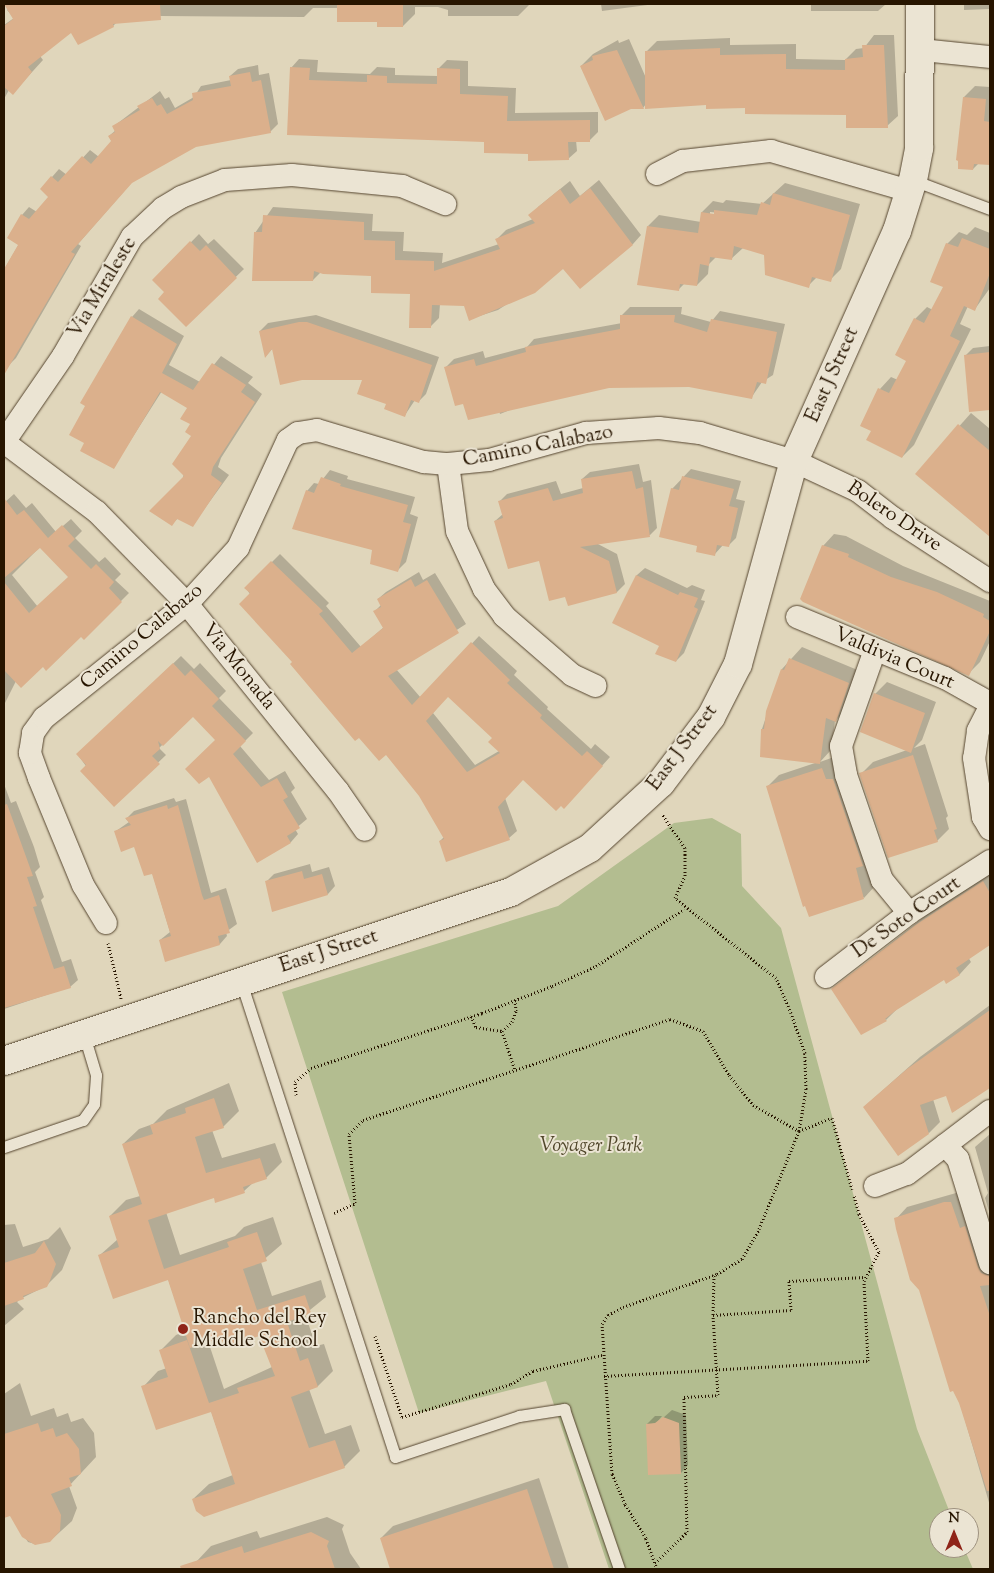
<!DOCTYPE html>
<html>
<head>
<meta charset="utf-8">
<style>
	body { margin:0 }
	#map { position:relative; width:994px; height:1573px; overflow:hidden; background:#e0d6bb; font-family:"Sorts Mill Goudy",serif }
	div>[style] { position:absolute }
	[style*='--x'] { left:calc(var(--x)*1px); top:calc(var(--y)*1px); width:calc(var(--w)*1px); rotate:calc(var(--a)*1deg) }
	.green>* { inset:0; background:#b3bd90 }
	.shadow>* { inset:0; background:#0003 }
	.building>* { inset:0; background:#dbb08c }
	.path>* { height:3px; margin-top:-1.5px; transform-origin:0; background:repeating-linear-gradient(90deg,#271500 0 1px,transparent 0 3.5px) }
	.roads { filter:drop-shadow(0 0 1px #55452f) drop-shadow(0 0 1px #55452f) }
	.service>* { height:11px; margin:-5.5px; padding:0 5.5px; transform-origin:5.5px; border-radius:5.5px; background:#ebe4d3 }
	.minor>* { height:22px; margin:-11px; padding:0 11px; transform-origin:11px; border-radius:11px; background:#ebe4d3 }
	.tertiary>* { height:28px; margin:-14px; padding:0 14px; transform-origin:14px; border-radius:14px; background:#ebe4d3 }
	.dots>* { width:14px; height:14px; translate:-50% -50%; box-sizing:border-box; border:2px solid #ebe4d3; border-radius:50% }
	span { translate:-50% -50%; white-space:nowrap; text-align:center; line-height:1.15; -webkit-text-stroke:4px #ebe4d3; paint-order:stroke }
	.street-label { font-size:20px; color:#271500 }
	.park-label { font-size:20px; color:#51472b; font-style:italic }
	.poi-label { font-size:20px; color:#271500 }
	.left { translate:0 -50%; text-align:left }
	.frame { position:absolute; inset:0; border:5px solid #271500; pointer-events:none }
	.north { position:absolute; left:929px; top:1508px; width:50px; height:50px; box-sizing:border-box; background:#ebe4d3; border:1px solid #9d917f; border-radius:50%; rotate:0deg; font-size:14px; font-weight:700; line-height:20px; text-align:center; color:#271500 }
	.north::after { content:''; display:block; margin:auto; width:18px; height:22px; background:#8f2418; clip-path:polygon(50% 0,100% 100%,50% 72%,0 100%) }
</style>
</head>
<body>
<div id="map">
	<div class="green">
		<i style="clip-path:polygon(712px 818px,741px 834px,742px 886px,781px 928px,917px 1429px,952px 1518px,939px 1518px,939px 1548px,964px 1548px,973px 1569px,609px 1569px,546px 1381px,419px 1413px,282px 992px,558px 906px,674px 823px)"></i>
	</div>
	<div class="shadow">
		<i style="clip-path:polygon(13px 4px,120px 4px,124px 12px,123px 4px,541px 4px,529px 5px,518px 16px,448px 16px,448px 10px,438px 7px,415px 7px,415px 14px,403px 26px,338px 8px,313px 8px,304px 17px,161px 16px,125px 21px,124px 15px,113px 26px,72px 31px,40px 56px,43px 60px,13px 93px,9px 90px,4px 99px,4px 25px,14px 18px,7px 10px)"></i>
		<i style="clip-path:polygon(601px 4px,655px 4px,602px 11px)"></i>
		<i style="clip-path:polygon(811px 4px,886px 4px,878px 11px,811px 11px)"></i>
		<i style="clip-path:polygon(964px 4px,990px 4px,990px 9px,964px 10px)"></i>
		<i style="clip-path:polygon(874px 35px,894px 35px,898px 116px,887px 126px,847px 114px,707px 104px,646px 104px,643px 108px,581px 66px,593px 54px,618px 40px,619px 43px,629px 39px,646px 78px,646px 52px,657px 41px,730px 38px,730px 45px,796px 44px,796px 59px,845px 60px,856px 49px,864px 48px)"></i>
		<i style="clip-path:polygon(299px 59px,318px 60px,317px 72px,370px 74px,377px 67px,395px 68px,395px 75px,438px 76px,438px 69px,447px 60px,468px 61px,468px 86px,516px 88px,515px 113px,598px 112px,598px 132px,590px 140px,576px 140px,577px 151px,568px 159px,485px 141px,288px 134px,291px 68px)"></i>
		<i style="clip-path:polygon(258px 65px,259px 75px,269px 73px,278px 124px,270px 132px,196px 146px,133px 181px,78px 244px,81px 246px,16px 358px,8px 366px,4px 364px,4px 270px,19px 244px,22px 215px,29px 207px,37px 212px,50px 196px,52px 177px,59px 169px,67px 175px,90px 150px,99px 157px,112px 142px,109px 136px,116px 130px,114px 126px,160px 91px,165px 99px,169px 97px,175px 108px,194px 97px,201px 86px,231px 80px,230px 76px,238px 69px)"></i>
		<i style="clip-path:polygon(975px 86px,990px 87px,990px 163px,979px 163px,973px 169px,964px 97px)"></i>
		<i style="clip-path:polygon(599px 180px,641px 235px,633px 244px,580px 288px,563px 267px,498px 310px,470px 319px,465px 305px,440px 304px,439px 318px,430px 327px,412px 292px,373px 274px,321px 272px,313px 280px,255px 233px,273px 207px,373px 214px,372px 231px,404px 232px,403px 251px,443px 253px,442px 263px,499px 244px,497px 239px,506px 230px,533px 219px,538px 207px,570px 181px,580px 196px)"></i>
		<i style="clip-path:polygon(evenodd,785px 183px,860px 204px,841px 269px,830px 280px,817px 277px,808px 286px,765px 254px,743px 248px,731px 259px,716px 257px,709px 264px,708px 274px,697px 285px,684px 284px,678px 290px,648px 226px,659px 215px,701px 222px,702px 212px,713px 201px,723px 203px,726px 200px,762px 204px,785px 183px,710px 212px,721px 213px,720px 216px,710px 214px,710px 212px)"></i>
		<i style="clip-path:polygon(975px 227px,990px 233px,990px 288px,975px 309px,968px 306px,960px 324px,971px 329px,914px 445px,902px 457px,873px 431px,861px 425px,880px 389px,891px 377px,898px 380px,908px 360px,897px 355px,915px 319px,927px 307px,933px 310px,944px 286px,947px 244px,959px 232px,967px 235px)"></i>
		<i style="clip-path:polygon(199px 234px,208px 244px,214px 239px,244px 269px,186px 325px,166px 292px,154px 280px)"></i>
		<i style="clip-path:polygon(630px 307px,682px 307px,681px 314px,711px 322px,720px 311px,785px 324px,773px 375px,762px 382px,751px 398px,689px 386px,609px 386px,523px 405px,500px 414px,499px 411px,464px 402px,446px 367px,454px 359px,483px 351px,485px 358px,527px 347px,534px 339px,622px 323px,622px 315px)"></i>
		<i style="clip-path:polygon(139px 309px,184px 336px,169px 365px,200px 382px,221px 356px,253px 377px,248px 383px,262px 394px,221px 458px,218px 467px,229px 475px,192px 526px,178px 518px,172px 524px,193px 435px,189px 408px,162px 391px,113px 468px,132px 317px)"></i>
		<i style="clip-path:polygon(316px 315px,439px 357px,426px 394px,419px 401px,415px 400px,405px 415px,363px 379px,273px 348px,266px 356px,260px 331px,268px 323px)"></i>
		<i style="clip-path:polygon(990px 346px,990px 409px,971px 411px,965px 356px,973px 348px)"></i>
		<i style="clip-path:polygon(971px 413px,990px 429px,990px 536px,917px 474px)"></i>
		<i style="clip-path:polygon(639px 464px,643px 482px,651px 480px,657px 528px,650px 535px,596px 543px,617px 554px,625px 584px,617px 592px,569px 604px,566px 595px,540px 560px,495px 521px,503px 514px,499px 502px,507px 494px,556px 481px,561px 494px,583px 488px,582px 479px,590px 472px)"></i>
		<i style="clip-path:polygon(691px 469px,741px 481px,736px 499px,745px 501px,736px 538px,728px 546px,723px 545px,714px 555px,699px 546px,672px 489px)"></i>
		<i style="clip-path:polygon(330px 470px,348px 476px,347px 479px,415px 497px,410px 514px,418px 517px,406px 562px,398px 570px,374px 549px,294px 528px,307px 491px,314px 483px,319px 484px)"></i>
		<i style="clip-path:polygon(evenodd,14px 494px,26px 508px,32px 503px,56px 532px,71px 519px,82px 531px,75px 538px,99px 562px,105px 557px,121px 574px,115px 580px,129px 593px,84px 638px,81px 635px,16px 681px,4px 705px,4px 503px,14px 494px,40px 547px,70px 577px,38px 607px,12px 575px,40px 547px)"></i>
		<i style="clip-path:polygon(834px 534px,846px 536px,903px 566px,990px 601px,990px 641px,980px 662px,968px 674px,823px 546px)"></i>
		<i style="clip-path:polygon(evenodd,280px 554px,329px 603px,326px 606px,361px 647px,384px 627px,375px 611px,381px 605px,378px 599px,386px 592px,419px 572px,423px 580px,435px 573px,466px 624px,396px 669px,421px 698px,479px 636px,517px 671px,514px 675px,548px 707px,547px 709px,591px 749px,595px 744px,610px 757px,571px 800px,523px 778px,505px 798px,517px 831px,509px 838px,447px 860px,440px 841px,444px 837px,420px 795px,386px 753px,294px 662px,246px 588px,280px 554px,448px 695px,494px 738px,499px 751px,475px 765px,433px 713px,448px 695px)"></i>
		<i style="clip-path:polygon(645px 568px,687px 588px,692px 585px,705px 590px,701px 600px,705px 601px,684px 653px,676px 661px,660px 645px,614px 623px,637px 575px)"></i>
		<i style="clip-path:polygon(802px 647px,860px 671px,847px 709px,835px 721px,831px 750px,820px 762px,834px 757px,875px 886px,864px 898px,767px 787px,779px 775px,818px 762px,762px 729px,782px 669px)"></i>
		<i style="clip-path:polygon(181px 656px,194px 669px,200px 663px,226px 691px,219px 698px,253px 733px,240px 746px,269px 780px,285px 771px,295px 788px,291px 792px,307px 819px,295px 829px,298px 834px,291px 842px,258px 861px,217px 740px,193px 716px,159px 748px,166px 755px,114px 805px,78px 755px)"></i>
		<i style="clip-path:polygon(887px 682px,936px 702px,922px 740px,914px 748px,925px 744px,948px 816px,946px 818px,949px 829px,937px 841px,861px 774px,873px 762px,907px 750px,875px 694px)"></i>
		<i style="clip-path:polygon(4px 784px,11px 803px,16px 801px,34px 847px,40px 867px,35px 872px,44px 897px,41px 900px,62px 962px,71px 959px,78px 980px,70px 987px,4px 1009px)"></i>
		<i style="clip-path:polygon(174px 798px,176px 802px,186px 799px,211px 893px,226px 888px,237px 924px,226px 932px,227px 936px,220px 944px,160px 940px,170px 932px,152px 872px,135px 846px,116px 831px,129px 822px,126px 819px,134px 811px)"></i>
		<i style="clip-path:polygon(310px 864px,312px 872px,329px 867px,335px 886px,328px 894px,266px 882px,274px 874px)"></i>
		<i style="clip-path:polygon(990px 873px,990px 942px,968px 957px,971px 962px,960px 974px,947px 982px,944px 978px,897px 1009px,886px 1020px,833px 989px,930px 912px)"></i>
		<i style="clip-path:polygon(990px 1005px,990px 1086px,953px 1112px,947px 1095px,933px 1099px,940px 1122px,929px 1133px,864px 1107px,920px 1057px)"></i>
		<i style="clip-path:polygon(evenodd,229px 1083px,239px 1111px,223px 1127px,212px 1130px,222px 1158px,275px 1143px,282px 1162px,266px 1178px,254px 1182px,244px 1191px,215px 1196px,166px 1212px,180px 1255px,235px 1236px,244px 1227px,273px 1217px,282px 1244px,261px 1262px,272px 1296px,321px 1280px,326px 1297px,305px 1314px,316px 1346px,324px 1344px,333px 1371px,318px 1386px,309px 1389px,325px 1434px,351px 1425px,360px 1451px,344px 1467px,193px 1499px,209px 1484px,233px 1475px,211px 1411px,143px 1387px,158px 1371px,167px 1368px,161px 1350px,176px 1335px,186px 1331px,168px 1279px,100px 1255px,118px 1239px,110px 1216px,126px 1200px,140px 1196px,123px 1144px,139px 1129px,153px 1124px,167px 1110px,229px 1083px,260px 1335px,272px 1367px,224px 1389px,208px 1341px,222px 1336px,260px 1335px)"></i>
		<i style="clip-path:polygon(990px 1134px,990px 1215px,985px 1198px,988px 1193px,975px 1147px)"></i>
		<i style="clip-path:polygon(963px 1191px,990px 1268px,990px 1506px,960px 1403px,896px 1219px,907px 1207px)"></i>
		<i style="clip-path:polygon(15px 1224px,23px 1247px,48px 1239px,60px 1227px,71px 1248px,62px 1270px,46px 1286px,20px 1299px,17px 1302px,24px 1309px,4px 1326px,4px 1225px)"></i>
		<i style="clip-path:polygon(20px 1383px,31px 1416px,54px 1408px,57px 1417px,68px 1413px,71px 1422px,83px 1418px,94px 1433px,96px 1457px,69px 1486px,77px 1508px,72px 1521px,50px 1541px,35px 1544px,28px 1542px,10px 1515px,4px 1517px,4px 1394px)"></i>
		<i style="clip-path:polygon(672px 1410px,686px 1415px,688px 1465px,681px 1473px,647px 1424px,655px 1416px,662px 1416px,654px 1426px)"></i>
		<i style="clip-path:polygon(539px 1478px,569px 1569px,391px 1569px,381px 1538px,393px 1526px)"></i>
		<i style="clip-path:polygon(327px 1517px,344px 1525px,342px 1529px,350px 1553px,361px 1569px,198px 1569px,196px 1562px,211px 1546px,257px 1531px,260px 1538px)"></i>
	</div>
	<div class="building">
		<i style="clip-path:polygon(4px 4px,160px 4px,161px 20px,113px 24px,114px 27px,78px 45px,71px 33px,28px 67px,32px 72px,13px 95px,4px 87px,4px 26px,13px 19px)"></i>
		<i style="clip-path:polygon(337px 4px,403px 4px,403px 27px,377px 27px,377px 22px,337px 22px)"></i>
		<i style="clip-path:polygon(862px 45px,884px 45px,888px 128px,846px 128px,846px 115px,745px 114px,745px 108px,706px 109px,706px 105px,645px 109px,645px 51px,720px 48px,720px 55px,786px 54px,786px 69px,845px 70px,845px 59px,863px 57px)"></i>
		<i style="clip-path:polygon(617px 50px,644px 109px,631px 109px,605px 121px,580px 66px,593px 60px,592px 56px)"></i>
		<i style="clip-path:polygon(290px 67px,310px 68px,309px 80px,367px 82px,367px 75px,387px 76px,387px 83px,437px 84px,437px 68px,460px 69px,460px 94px,508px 96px,507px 121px,590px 120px,590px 142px,568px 142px,569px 160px,528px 161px,528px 154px,484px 153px,484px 142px,287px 135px)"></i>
		<i style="clip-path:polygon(250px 72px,252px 82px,261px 80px,271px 133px,196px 147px,132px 183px,71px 252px,75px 254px,4px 375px,4px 269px,18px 245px,7px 238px,21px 214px,29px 219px,48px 197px,40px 189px,51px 176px,58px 182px,82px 156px,91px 164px,111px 141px,108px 136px,115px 132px,112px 126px,140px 110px,137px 106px,152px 98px,157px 106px,161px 104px,167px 114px,193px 100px,192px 93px,231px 86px,229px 76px)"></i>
		<i style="clip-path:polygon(963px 97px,986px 99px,984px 121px,990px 122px,990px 165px,974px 164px,973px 170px,958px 169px,958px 161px,956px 160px)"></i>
		<i style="clip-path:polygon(590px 188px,633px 245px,580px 289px,563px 269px,535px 293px,469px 321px,464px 306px,432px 305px,431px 328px,409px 328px,410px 294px,371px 293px,371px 276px,323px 274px,314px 271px,313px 281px,252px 281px,254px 232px,262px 232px,263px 215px,364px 222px,364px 240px,395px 241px,395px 260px,434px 261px,434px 271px,500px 249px,495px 239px,535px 223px,528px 215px,560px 189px,570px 204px)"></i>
		<i style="clip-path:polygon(773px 193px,850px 215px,831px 282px,812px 277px,809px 288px,765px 275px,764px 255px,734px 246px,732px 260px,710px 257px,709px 266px,700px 264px,697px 286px,680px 284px,679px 291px,637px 285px,647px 226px,698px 233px,701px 212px,714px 214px,714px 210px,757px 215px,761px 202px,770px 205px)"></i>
		<i style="clip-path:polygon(962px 238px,990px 249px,990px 273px,975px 311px,964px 306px,950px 336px,960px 341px,902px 458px,866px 440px,871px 431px,860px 426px,878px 388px,889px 393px,906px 361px,895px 355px,914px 318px,924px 323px,943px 287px,930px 282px,946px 243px,958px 247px)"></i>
		<i style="clip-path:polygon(190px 241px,200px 251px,206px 245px,237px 278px,186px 327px,158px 299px,164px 292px,152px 280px)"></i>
		<i style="clip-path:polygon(620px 315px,675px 315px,674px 322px,707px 332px,711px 319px,777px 332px,766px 384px,757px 382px,752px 399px,689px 387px,609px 388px,468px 420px,463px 404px,455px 406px,444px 367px,474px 359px,476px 366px,526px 352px,525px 347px,620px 329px)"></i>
		<i style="clip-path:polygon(131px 316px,177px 344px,162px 373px,193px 390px,212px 363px,246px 385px,241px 392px,255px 402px,213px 467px,211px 475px,222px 483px,193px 527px,177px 519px,172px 526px,149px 511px,184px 476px,172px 464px,191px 436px,185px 432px,190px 424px,180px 419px,187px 408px,160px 392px,114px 469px,80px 451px,84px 443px,69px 435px,85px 406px,80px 403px)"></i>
		<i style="clip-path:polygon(299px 322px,307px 322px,432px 365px,419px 403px,411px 400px,405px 417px,384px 409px,386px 404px,357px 394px,362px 380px,302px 380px,280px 385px,272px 349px,265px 358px,259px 331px)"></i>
		<i style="clip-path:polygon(990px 352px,990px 410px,969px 412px,964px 355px)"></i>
		<i style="clip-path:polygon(958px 424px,990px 451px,990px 537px,915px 474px)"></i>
		<i style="clip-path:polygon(632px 471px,636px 489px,643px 487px,650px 537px,580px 547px,609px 561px,617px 593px,568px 606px,565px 597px,549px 601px,539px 561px,508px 569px,494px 521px,503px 518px,498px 501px,548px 488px,553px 501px,583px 493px,581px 479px)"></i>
		<i style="clip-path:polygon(682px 476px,734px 489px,729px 506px,738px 508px,729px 547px,717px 545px,715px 556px,696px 552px,697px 546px,659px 537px,671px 488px,679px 490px)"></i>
		<i style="clip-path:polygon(321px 477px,341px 484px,340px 486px,408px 505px,403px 522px,411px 524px,398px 572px,370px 564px,372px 550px,292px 529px,306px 490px,314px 493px)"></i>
		<i style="clip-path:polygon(4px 498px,17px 515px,24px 510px,48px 538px,62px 525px,75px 539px,68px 546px,91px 569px,96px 564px,114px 582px,109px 588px,122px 602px,84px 640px,81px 637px,46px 671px,43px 667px,21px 688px,4px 670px,4px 582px,29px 613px,68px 577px,40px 548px,4px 578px)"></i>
		<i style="clip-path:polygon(822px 545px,849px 554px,848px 557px,891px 577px,937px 592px,984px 614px,983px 617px,990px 621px,990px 631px,969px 676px,803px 602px,800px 599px)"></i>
		<i style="clip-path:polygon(evenodd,271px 561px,323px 611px,319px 614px,352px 653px,383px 628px,373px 611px,381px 607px,377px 599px,411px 579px,415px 587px,427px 580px,459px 633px,388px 676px,412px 705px,471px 642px,510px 680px,507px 683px,542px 715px,540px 718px,582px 756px,587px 751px,603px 766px,564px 809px,561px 806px,556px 811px,523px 780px,498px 807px,510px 840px,446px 862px,439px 841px,444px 839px,419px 796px,386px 755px,379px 761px,359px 738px,355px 741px,290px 664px,292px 662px,239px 604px,250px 593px,244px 588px,271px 561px,448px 697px,492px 738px,488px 742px,500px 753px,467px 772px,426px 721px,448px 697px)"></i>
		<i style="clip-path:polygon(636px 575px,678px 595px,680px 592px,698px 598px,694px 607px,698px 609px,676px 662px,655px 654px,659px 646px,612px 623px)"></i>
		<i style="clip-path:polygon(789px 658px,849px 683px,836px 722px,826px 718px,820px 764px,760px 757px,761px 729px,764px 729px,766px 711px,781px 669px,784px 670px)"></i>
		<i style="clip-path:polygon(173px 663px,185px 676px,191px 670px,219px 699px,212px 706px,246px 741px,233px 754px,261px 787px,277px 778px,288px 797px,283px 800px,300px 828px,287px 836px,291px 843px,257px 863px,209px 777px,199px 784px,185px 769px,215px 740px,193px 717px,163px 746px,158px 741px,160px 749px,152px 756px,160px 764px,114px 807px,80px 771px,86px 765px,76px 754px)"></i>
		<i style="clip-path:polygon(874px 693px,925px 713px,911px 753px,860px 732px)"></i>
		<i style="clip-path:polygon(913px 755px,937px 829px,934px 830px,938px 842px,888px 858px,859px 773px)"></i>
		<i style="clip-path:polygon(822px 768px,826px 779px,833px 779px,863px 866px,856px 868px,864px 899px,809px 917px,805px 906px,803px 907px,766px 786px)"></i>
		<i style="clip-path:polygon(7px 804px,33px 876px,27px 877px,37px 906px,33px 907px,54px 969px,64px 966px,71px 988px,4px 1008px,4px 805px)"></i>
		<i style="clip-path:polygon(167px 805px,168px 809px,178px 805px,202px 895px,204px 900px,219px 895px,230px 933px,218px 936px,220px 945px,165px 962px,159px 940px,171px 936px,152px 874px,144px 876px,134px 847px,121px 852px,114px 831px,131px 825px,125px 818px)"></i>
		<i style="clip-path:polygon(302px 871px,304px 879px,322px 874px,328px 895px,272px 912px,265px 881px)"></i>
		<i style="clip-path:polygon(983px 881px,990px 893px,990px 945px,956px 968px,960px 975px,946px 984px,944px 980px,895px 1011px,885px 1019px,887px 1021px,861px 1035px,831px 989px,917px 924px)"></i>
		<i style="clip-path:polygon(990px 1010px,990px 1088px,952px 1113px,946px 1096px,920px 1105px,929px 1134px,898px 1156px,863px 1107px,907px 1069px)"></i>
		<i style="clip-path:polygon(214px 1098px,224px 1128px,195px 1137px,206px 1173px,260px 1158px,267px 1179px,243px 1187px,245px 1193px,215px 1203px,214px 1198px,148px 1220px,164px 1269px,229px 1247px,227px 1242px,257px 1232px,267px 1261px,243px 1269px,257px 1310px,305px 1295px,311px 1313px,287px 1322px,300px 1361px,308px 1358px,318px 1387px,291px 1397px,309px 1448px,335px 1440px,345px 1468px,204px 1517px,196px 1511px,192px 1499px,235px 1484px,211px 1412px,156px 1430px,141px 1386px,168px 1377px,159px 1350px,187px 1340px,209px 1403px,239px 1393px,237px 1388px,275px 1376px,259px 1336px,225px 1348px,221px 1338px,190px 1348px,168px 1280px,113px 1299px,98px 1255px,119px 1247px,109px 1216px,142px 1204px,122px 1144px,153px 1134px,150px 1125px,186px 1113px,185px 1108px)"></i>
		<i style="clip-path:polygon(944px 1202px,951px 1202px,960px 1228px,965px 1226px,978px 1267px,981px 1273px,990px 1276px,990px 1285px,980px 1286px,990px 1316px,990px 1491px,987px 1491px,959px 1403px,953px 1391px,950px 1392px,919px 1290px,910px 1280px,896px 1229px,894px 1218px)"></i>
		<i style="clip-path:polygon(44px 1241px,56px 1264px,49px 1283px,47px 1287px,23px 1296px,24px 1299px,4px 1306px,4px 1263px,35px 1253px)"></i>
		<i style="clip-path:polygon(663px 1417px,679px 1423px,681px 1474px,648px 1475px,646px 1424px,655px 1423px)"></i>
		<i style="clip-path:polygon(38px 1423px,41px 1432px,53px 1428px,56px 1437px,67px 1433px,79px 1449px,81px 1474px,69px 1478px,72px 1486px,51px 1494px,61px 1515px,60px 1531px,50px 1542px,35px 1545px,22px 1537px,10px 1516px,4px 1518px,4px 1434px)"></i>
		<i style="clip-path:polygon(527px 1489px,554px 1569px,390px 1569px,380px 1538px)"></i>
		<i style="clip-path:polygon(311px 1532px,329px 1541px,327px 1546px,335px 1569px,181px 1569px,180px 1566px,242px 1546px,244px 1553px)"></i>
	</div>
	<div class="path">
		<i style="--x:108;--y:943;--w:57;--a:76.7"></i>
		<i style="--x:471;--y:1016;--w:12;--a:66"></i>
		<i style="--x:476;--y:1027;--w:26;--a:9"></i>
		<i style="--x:502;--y:1031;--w:13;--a:-42"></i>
		<i style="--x:512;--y:1022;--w:12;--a:-70"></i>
		<i style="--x:516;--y:1011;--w:11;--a:-95"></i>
		<i style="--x:502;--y:1031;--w:41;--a:71.6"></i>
		<i style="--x:296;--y:1095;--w:13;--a:-94"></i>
		<i style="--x:295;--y:1082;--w:21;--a:-41"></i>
		<i style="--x:311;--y:1068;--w:180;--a:-17.8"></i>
		<i style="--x:482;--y:1013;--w:75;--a:-21.1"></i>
		<i style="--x:552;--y:986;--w:48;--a:-24.4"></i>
		<i style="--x:596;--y:966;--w:105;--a:-32.9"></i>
		<i style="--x:334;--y:1213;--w:23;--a:-25"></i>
		<i style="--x:355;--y:1203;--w:69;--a:-95"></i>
		<i style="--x:349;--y:1134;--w:20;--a:-45"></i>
		<i style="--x:363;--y:1120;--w:323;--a:-18.2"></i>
		<i style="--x:670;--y:1019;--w:35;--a:20"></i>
		<i style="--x:703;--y:1031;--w:51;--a:59.4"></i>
		<i style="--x:729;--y:1075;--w:38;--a:51"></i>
		<i style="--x:753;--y:1105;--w:53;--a:29.5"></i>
		<i style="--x:799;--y:1131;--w:43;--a:-80.5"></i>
		<i style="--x:806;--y:1089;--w:36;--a:-92"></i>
		<i style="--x:805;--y:1053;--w:42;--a:-109.3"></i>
		<i style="--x:791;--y:1013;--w:38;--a:-113"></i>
		<i style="--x:776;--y:978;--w:129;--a:-141.6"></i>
		<i style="--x:675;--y:898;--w:24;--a:-66"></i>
		<i style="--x:685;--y:876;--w:28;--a:-90"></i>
		<i style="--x:685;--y:848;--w:41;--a:-124.1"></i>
		<i style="--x:714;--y:1275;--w:40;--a:91.4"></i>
		<i style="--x:713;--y:1315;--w:78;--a:-3.7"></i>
		<i style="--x:791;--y:1310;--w:29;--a:-94"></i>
		<i style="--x:789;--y:1281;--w:76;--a:-3"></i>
		<i style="--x:375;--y:1336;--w:85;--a:71.6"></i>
		<i style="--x:402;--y:1417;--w:114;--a:-16.8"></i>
		<i style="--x:511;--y:1384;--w:26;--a:-31"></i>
		<i style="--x:533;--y:1371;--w:71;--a:-13.1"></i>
		<i style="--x:604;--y:1376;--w:264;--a:-3.3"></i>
		<i style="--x:868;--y:1361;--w:80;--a:-92.9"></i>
		<i style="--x:864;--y:1281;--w:33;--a:-63"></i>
		<i style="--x:879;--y:1252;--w:43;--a:-117.8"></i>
		<i style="--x:859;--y:1214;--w:20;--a:-105"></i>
		<i style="--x:655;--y:1563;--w:45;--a:-44.1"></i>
		<i style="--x:687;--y:1532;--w:135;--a:-91.3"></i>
		<i style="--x:684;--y:1397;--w:34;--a:-3"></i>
		<i style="--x:718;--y:1395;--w:80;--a:-93.6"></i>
		<i style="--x:657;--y:1569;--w:33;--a:-110"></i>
		<i style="--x:646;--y:1538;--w:40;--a:-122"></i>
		<i style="--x:625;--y:1504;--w:33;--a:-113"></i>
		<i style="--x:612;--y:1474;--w:150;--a:-93.8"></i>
		<i style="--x:602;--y:1324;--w:11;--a:-56"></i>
		<i style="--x:608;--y:1315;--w:17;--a:-28"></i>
		<i style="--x:623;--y:1307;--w:100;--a:-19.3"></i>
		<i style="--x:717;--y:1274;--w:29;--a:-31"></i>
		<i style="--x:742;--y:1259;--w:34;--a:-60"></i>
		<i style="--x:759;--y:1229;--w:106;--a:-67.8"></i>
		<i style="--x:799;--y:1131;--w:35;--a:-22"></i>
		<i style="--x:832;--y:1118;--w:74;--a:74.3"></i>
	</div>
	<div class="roads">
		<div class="service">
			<i style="--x:913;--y:180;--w:82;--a:20.6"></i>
			<i style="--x:241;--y:982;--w:499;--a:72"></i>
			<i style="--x:395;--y:1457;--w:131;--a:-18.3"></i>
			<i style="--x:519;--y:1416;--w:46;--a:-8.8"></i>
			<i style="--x:564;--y:1409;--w:169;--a:71"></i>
			<i style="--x:4;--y:1147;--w:83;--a:-18.9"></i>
			<i style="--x:83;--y:1120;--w:19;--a:-55"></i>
			<i style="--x:94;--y:1104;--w:29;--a:-86"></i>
			<i style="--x:96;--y:1075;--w:42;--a:-106.7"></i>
		</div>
		<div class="minor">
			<i style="--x:922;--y:50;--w:68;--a:5.9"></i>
			<i style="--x:657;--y:174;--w:29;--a:-27"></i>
			<i style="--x:683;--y:161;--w:89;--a:-6.5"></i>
			<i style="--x:771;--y:151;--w:145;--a:16.1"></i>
			<i style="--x:4;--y:442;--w:104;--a:-55.5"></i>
			<i style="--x:63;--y:356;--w:138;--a:-59.9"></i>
			<i style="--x:132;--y:237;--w:42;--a:-43.1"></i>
			<i style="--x:163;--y:208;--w:21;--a:-31"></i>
			<i style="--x:181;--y:197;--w:47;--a:-21.1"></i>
			<i style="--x:225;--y:180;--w:67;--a:-4.3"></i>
			<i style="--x:292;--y:175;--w:111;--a:5.7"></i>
			<i style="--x:402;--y:186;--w:47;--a:22.7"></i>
			<i style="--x:4;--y:442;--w:116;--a:37"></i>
			<i style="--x:97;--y:512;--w:129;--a:45.6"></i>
			<i style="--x:187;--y:604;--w:240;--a:51.1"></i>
			<i style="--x:338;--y:791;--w:47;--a:55.3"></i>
			<i style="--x:448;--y:464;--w:68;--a:82.3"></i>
			<i style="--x:457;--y:531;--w:64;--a:65"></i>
			<i style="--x:484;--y:589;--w:34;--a:53"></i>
			<i style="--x:504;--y:616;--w:90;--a:40.9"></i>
			<i style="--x:572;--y:675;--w:26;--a:25"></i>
			<i style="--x:797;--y:617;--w:160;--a:22.4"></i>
			<i style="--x:945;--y:678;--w:51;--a:29.1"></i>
			<i style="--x:875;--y:650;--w:102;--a:109.5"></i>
			<i style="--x:841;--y:746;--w:29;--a:80"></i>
			<i style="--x:846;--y:775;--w:111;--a:71.1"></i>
			<i style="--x:882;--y:880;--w:43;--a:50.7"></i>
			<i style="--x:990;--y:707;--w:27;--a:117"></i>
			<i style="--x:978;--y:731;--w:27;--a:98"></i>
			<i style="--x:974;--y:758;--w:60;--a:81.3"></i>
			<i style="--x:983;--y:817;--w:14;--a:60"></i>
			<i style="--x:106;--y:923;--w:44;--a:-121.2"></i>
			<i style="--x:83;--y:885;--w:116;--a:-112.4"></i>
			<i style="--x:39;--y:778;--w:27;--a:-110"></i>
			<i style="--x:30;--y:753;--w:20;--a:-81"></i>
			<i style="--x:33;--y:733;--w:19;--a:-54"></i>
			<i style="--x:44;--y:718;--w:183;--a:-38.6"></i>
			<i style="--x:187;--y:604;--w:76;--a:-47.7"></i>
			<i style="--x:238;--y:548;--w:119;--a:-65.2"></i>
			<i style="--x:288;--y:440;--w:12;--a:-35"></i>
			<i style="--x:298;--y:433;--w:19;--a:-9"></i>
			<i style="--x:317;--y:430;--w:112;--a:16.7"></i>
			<i style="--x:424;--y:462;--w:24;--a:5"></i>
			<i style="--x:448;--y:464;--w:41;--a:-5.6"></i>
			<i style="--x:489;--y:460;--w:101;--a:-15.6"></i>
			<i style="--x:586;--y:433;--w:73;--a:-3.9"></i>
			<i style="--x:659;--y:428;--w:41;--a:7"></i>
			<i style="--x:700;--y:433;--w:98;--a:16.6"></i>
			<i style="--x:794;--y:461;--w:71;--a:25.1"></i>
			<i style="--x:858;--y:491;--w:44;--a:37.6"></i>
			<i style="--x:893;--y:518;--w:116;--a:33"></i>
			<i style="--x:826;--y:977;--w:105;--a:-37.6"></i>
			<i style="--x:909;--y:913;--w:96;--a:-32.7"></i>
			<i style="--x:945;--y:1145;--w:19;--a:47"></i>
			<i style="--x:958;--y:1159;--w:109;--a:72.9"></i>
			<i style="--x:875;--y:1186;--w:34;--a:-21"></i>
			<i style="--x:907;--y:1174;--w:104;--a:-37.2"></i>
		</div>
		<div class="tertiary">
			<i style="--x:4;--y:1061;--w:534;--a:-18.43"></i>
			<i style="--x:511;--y:892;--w:90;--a:-29.1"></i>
			<i style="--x:590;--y:848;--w:96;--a:-42.5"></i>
			<i style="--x:661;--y:783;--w:83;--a:-52.9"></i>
			<i style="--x:711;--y:717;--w:59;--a:-63"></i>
			<i style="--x:738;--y:664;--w:211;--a:-74.6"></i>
			<i style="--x:794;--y:461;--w:252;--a:-65.9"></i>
			<i style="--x:897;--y:231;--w:53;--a:-72.6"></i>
			<i style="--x:913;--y:180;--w:33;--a:-79"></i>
			<i style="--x:919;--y:148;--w:144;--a:-89.6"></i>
		</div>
	</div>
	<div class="dots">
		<i style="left:183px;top:1329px;background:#8f2418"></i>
	</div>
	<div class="street-label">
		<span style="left:103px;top:288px;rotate:-59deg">Via Miraleste</span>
		<span style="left:833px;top:375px;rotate:-66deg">East J Street</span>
		<span style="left:538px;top:447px;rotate:-11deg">Camino Calabazo</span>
		<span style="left:894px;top:517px;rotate:34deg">Bolero Drive</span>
		<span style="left:142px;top:637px;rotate:-40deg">Camino Calabazo</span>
		<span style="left:894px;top:659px;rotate:23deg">Valdivia Court</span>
		<span style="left:238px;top:667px;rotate:51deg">Via Monada</span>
		<span style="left:683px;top:748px;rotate:-53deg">East J Street</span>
		<span style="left:907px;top:918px;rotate:-35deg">De Soto Court</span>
		<span style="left:329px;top:952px;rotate:-18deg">East J Street</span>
	</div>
	<div class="park-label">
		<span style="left:591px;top:1146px">Voyager Park</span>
	</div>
	<div class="poi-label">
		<span class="left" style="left:193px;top:1330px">Rancho del Rey<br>Middle School</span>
	</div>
	<div class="frame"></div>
	<div class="north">N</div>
</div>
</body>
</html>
